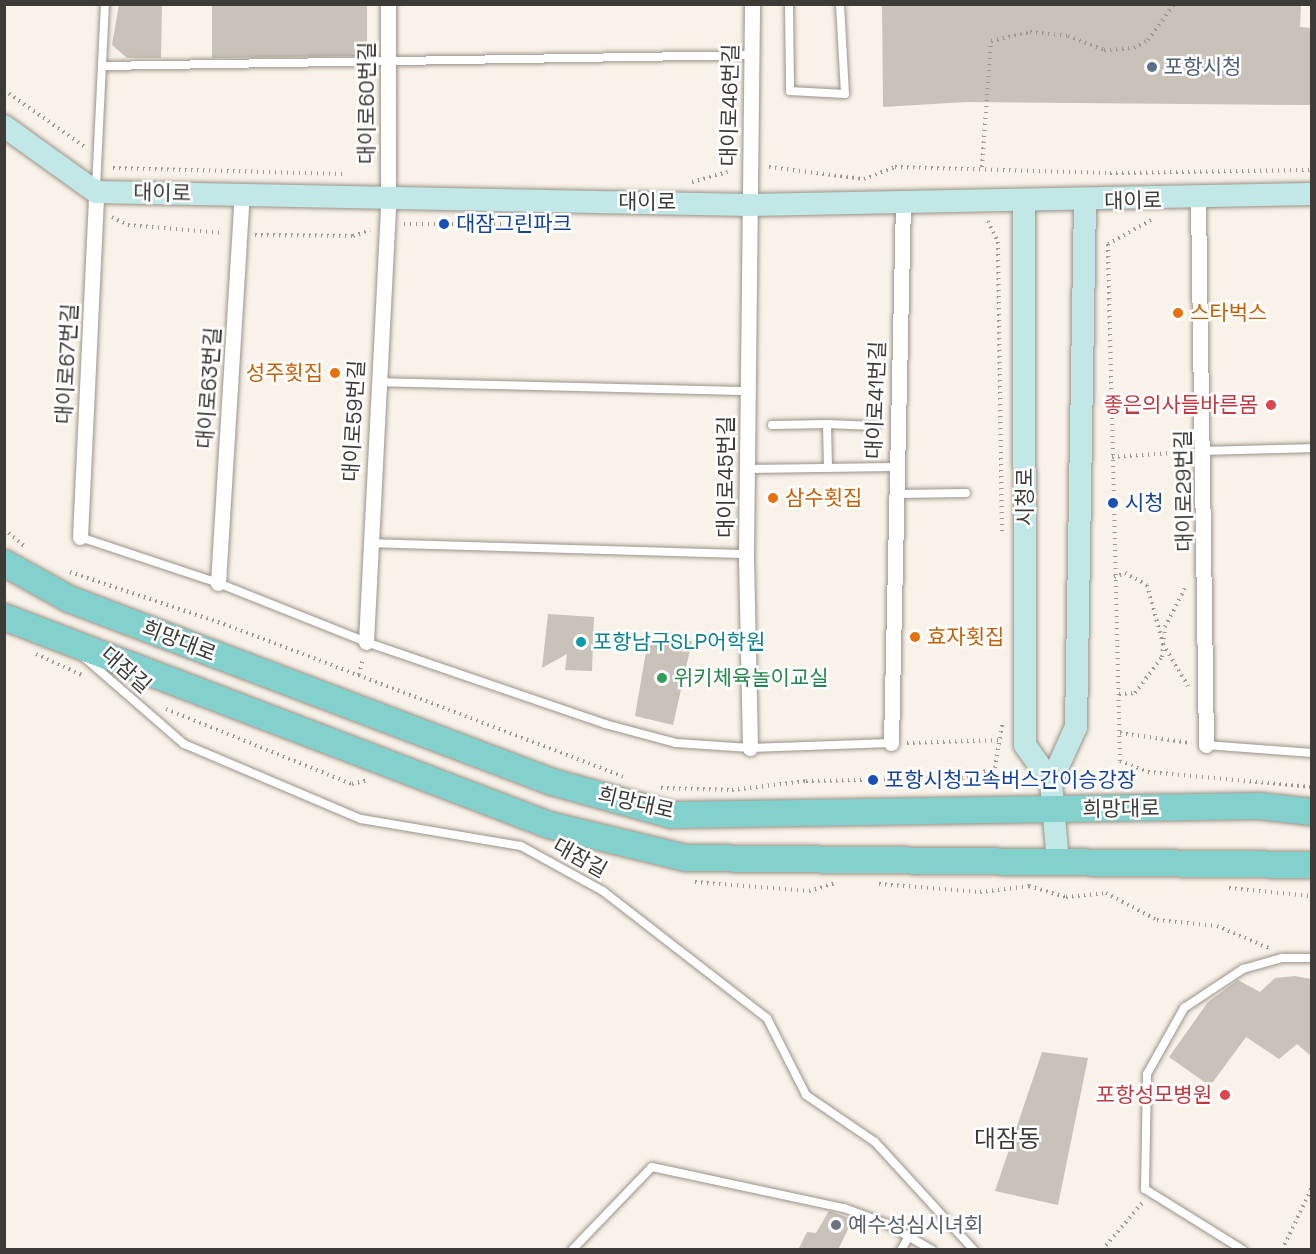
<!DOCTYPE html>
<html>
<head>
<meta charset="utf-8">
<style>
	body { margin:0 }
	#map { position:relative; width:1316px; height:1254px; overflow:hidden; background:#f9f2e8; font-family:"Space Grotesk","Noto Sans KR",sans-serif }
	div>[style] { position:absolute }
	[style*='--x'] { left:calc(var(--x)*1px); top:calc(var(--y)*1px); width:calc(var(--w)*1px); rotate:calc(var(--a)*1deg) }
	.building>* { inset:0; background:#c9c2b9 }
	.path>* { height:4px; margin-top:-2px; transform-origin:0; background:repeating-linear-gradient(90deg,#9d9891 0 1.5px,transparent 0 6px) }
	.roads { filter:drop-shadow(0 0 2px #99938a) drop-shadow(0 0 2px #99938a) }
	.lane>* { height:8px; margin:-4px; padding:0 4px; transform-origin:4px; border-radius:4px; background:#fff }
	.street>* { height:15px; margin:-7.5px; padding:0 7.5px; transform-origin:7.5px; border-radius:7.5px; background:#fff }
	.secondary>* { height:22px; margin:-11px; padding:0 11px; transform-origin:11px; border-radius:11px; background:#c1e8e6 }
	.primary>* { height:26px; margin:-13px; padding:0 13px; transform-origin:13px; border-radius:13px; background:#83d1cd }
	.dots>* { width:16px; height:16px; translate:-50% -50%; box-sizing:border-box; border:3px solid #fff; border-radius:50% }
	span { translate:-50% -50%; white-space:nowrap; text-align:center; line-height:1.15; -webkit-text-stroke:5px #fff; paint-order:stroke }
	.service-label { font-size:21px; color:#4e5e75 }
	.left { translate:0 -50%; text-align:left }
	.street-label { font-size:21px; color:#3d3b37 }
	.transit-label { font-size:21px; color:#164399 }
	.food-label { font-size:21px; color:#c56008 }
	.right { translate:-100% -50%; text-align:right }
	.health-label { font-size:21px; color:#be3a42 }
	.culture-label { font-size:21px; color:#0d838f }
	.leisure-label { font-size:21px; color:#27864d }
	.worship-label { font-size:21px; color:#5b616d }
	.quarter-label { font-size:24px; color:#3d3b37 }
	.frame { position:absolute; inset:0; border:6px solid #3d3b37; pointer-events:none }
</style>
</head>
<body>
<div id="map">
	<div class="building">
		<i style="clip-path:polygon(119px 4px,162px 4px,161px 58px,127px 58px,112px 45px)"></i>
		<i style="clip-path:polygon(212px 4px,367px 4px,367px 48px,357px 56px,212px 58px)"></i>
		<i style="clip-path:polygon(882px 4px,1301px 4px,1300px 27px,1311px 28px,1311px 105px,966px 102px,883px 107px)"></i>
		<i style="clip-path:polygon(548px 614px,594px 617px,592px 671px,565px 670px,567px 654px,542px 668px)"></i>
		<i style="clip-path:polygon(648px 640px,692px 641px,673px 725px,635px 716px)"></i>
		<i style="clip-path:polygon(1295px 976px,1311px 979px,1311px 1056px,1297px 1044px,1279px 1059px,1246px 1037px,1210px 1086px,1169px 1057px,1208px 1002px,1238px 980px,1260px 992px,1275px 978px)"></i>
		<i style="clip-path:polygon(1042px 1052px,1088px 1058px,1058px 1205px,995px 1191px)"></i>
		<i style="clip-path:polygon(829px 1211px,853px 1219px,838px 1250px,798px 1250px,807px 1232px,816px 1233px)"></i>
	</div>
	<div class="path">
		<i style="--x:4;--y:90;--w:99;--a:35.1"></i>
		<i style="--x:769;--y:167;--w:96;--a:7.2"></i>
		<i style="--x:864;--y:179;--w:33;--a:-21"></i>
		<i style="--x:895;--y:167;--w:215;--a:1.6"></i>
		<i style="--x:1110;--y:173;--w:202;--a:-0.9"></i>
		<i style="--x:982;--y:167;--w:126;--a:-85.9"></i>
		<i style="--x:991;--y:41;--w:40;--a:-13"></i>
		<i style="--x:1030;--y:32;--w:38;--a:6"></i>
		<i style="--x:1068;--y:36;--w:39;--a:21"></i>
		<i style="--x:1104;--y:50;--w:30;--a:-4"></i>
		<i style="--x:1134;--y:48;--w:16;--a:-30"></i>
		<i style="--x:1148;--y:40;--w:44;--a:-54.2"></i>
		<i style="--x:113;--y:168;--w:230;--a:1.5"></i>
		<i style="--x:692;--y:182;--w:37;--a:-16"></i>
		<i style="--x:112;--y:217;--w:18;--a:27"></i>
		<i style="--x:128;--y:225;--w:95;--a:4.8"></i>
		<i style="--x:1151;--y:220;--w:49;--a:150.8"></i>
		<i style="--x:1108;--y:244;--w:517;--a:88.67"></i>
		<i style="--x:1120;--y:761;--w:30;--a:21"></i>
		<i style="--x:1148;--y:772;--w:165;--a:5.2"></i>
		<i style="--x:988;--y:221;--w:23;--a:65"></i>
		<i style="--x:998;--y:242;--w:293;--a:89.2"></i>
		<i style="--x:404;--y:224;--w:159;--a:0"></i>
		<i style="--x:255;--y:235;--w:98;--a:0.6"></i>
		<i style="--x:353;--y:236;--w:18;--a:-19"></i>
		<i style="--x:1112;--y:457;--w:74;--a:-3.9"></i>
		<i style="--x:4;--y:529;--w:30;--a:40"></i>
		<i style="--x:70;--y:572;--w:163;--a:18.7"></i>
		<i style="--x:224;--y:624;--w:427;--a:20.9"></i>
		<i style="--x:1114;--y:577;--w:12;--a:-20"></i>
		<i style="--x:1125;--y:573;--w:25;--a:29"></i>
		<i style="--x:1147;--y:585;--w:61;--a:74.8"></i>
		<i style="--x:1163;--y:644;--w:49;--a:59.2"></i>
		<i style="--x:36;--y:654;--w:53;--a:24.6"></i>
		<i style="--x:359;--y:675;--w:17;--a:-77"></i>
		<i style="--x:1119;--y:694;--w:16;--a:-4"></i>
		<i style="--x:1135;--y:693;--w:45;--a:-53.1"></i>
		<i style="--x:1162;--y:657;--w:30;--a:-84"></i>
		<i style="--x:1165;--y:627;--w:46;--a:-62.9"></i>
		<i style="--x:166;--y:709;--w:201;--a:22"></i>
		<i style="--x:352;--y:784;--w:16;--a:-14"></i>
		<i style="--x:1120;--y:733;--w:72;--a:8"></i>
		<i style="--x:907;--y:743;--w:94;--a:-1.8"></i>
		<i style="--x:661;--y:788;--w:71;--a:1.6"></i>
		<i style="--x:732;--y:790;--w:75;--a:-6.9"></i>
		<i style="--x:806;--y:781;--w:161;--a:-1.1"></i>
		<i style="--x:967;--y:778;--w:30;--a:-20"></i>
		<i style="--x:995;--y:768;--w:44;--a:-80.8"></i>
		<i style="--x:695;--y:882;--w:114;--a:4.5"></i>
		<i style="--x:809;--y:891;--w:28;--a:-17"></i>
		<i style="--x:879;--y:884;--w:101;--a:4.5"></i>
		<i style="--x:980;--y:892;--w:50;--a:-6.8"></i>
		<i style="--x:1029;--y:886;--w:39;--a:17"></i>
		<i style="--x:1066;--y:897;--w:40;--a:-5.7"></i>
		<i style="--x:1106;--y:893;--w:58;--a:27.9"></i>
		<i style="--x:1157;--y:920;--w:60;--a:5.7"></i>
		<i style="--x:1217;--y:926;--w:59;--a:23.1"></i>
		<i style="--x:1229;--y:888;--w:83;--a:5.5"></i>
		<i style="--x:1102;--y:1250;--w:63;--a:-49.5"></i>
		<i style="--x:1282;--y:1250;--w:70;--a:-64.5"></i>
	</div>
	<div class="roads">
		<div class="lane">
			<i style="--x:789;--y:4;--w:87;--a:89.3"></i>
			<i style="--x:790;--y:91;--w:55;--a:3.1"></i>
			<i style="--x:845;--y:94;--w:90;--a:-93.2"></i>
			<i style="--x:102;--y:66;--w:650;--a:-0.97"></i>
			<i style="--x:96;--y:187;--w:183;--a:-87.2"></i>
			<i style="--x:377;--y:382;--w:370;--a:1.4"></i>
			<i style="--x:827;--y:424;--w:48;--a:2.4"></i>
			<i style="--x:772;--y:425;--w:55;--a:-1"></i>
			<i style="--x:827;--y:424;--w:44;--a:88.7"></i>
			<i style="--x:1205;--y:451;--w:107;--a:-1.6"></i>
			<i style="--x:748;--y:469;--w:147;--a:-0.8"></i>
			<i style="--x:899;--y:494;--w:67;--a:-0.9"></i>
			<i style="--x:80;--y:537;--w:145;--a:18.4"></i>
			<i style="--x:218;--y:583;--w:159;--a:21.7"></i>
			<i style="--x:366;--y:642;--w:253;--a:18.9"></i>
			<i style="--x:605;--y:724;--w:73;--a:15"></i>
			<i style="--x:676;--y:743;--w:74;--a:3.9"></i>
			<i style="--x:750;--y:748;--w:141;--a:-2"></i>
			<i style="--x:370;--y:543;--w:376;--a:1.7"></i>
			<i style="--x:85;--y:658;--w:131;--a:41"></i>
			<i style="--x:184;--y:744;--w:192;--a:23"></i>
			<i style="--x:361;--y:819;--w:162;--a:9.6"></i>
			<i style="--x:521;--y:846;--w:94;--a:28.8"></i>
			<i style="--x:603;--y:891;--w:207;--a:37.8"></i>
			<i style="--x:767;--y:1018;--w:86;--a:63.1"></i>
			<i style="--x:806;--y:1095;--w:83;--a:34.3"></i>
			<i style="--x:875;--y:1142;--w:147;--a:47.5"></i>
			<i style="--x:1206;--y:745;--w:106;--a:4.3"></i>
			<i style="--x:572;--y:1250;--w:115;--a:-46.1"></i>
			<i style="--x:652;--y:1167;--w:196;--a:12.1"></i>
			<i style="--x:844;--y:1208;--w:46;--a:20.4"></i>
			<i style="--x:887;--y:1224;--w:52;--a:30"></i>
			<i style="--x:901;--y:1250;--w:16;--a:-60"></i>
			<i style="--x:1243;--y:1250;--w:115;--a:-148.1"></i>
			<i style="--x:1145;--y:1189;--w:115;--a:-89"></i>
			<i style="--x:1147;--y:1074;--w:76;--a:-60.7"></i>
			<i style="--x:1184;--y:1008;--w:71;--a:-33.5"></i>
			<i style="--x:1243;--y:969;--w:41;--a:-15.8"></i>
			<i style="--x:1282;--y:958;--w:30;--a:0"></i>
		</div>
		<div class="street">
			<i style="--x:1198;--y:200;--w:545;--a:89.16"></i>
			<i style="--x:80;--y:537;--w:345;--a:-87.3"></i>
			<i style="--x:218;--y:583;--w:389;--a:-86.5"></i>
			<i style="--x:366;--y:642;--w:442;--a:-87.1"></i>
			<i style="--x:388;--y:201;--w:197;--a:-90"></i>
			<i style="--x:891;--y:743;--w:540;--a:-88.73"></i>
			<i style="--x:750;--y:748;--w:194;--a:-91.2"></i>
			<i style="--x:746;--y:554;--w:550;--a:-89.37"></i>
		</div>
		<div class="secondary">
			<i style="--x:4;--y:126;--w:113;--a:35.7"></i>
			<i style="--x:96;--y:192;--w:654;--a:1.14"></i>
			<i style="--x:750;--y:205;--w:562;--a:-1.12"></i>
			<i style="--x:1024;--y:202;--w:543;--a:89.89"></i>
			<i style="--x:1025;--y:745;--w:45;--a:54.9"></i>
			<i style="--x:1051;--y:782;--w:80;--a:85"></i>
			<i style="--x:1051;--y:782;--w:60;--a:-65.6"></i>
			<i style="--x:1076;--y:727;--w:525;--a:-89.02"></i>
		</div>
		<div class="primary">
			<i style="--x:4;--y:563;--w:74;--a:29"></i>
			<i style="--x:69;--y:599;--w:517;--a:20.75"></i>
			<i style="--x:552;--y:782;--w:124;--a:15.4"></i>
			<i style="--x:672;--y:815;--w:587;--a:-0.88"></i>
			<i style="--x:1259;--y:806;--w:53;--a:6.5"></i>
			<i style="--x:4;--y:617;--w:583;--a:20.89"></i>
			<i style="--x:549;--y:825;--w:140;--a:13.6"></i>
			<i style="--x:685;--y:858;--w:627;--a:0.64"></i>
		</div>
	</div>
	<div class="dots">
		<i style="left:1152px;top:67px;background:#5c6f8a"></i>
		<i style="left:444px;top:224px;background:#1a4fb4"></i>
		<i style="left:1178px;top:313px;background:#e8710a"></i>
		<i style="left:335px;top:373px;background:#e8710a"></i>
		<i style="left:1271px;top:405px;background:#e0444e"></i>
		<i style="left:773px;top:498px;background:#e8710a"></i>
		<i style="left:1113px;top:503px;background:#1a4fb4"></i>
		<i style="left:915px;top:637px;background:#e8710a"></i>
		<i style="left:581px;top:642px;background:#0f9aa8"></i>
		<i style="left:662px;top:678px;background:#2e9e5b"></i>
		<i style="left:873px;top:780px;background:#1a4fb4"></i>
		<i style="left:1225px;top:1095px;background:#e0444e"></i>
		<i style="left:836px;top:1225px;background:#6b7280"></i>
	</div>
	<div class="service-label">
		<span class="left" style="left:1164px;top:67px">포항시청</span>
	</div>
	<div class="street-label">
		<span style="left:367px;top:103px;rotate:-90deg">대이로60번길</span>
		<span style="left:730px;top:105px;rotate:-89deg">대이로46번길</span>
		<span style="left:162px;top:193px;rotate:1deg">대이로</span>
		<span style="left:1133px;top:201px;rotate:-1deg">대이로</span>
		<span style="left:647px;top:202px">대이로</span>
		<span style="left:67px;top:364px;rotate:-87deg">대이로67번길</span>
		<span style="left:209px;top:388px;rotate:-86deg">대이로63번길</span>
		<span style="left:876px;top:400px;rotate:-88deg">대이로41번길</span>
		<span style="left:354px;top:421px;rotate:-87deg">대이로59번길</span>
		<span style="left:726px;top:477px;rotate:-90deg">대이로45번길</span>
		<span style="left:1184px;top:491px;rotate:-91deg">대이로29번길</span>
		<span style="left:1025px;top:497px;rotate:-90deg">시청로</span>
		<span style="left:179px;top:641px;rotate:21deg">희망대로</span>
		<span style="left:126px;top:670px;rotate:41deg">대잠길</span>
		<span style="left:636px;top:803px;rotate:13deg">희망대로</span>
		<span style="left:1121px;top:809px;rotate:-1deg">희망대로</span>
		<span style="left:580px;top:858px;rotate:29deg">대잠길</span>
	</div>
	<div class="transit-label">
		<span class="left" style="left:456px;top:224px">대잠그린파크</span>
		<span class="left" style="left:1125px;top:503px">시청</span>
		<span class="left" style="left:885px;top:780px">포항시청고속버스간이승강장</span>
	</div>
	<div class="food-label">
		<span class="left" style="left:1190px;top:313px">스타벅스</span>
		<span class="right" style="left:323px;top:373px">성주횟집</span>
		<span class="left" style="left:785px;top:498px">삼수횟집</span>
		<span class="left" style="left:927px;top:637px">효자횟집</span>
	</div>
	<div class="health-label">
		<span class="right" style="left:1258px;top:405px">좋은의사들바른몸</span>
		<span class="right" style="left:1212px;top:1095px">포항성모병원</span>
	</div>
	<div class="culture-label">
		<span class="left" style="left:593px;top:642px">포항남구SLP어학원</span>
	</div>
	<div class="leisure-label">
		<span class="left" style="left:674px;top:678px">위키체육놀이교실</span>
	</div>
	<div class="worship-label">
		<span class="left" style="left:848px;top:1225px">예수성심시녀회</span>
	</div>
	<div class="quarter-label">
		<span style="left:1007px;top:1139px">대잠동</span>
	</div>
	<div class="frame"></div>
</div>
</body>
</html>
